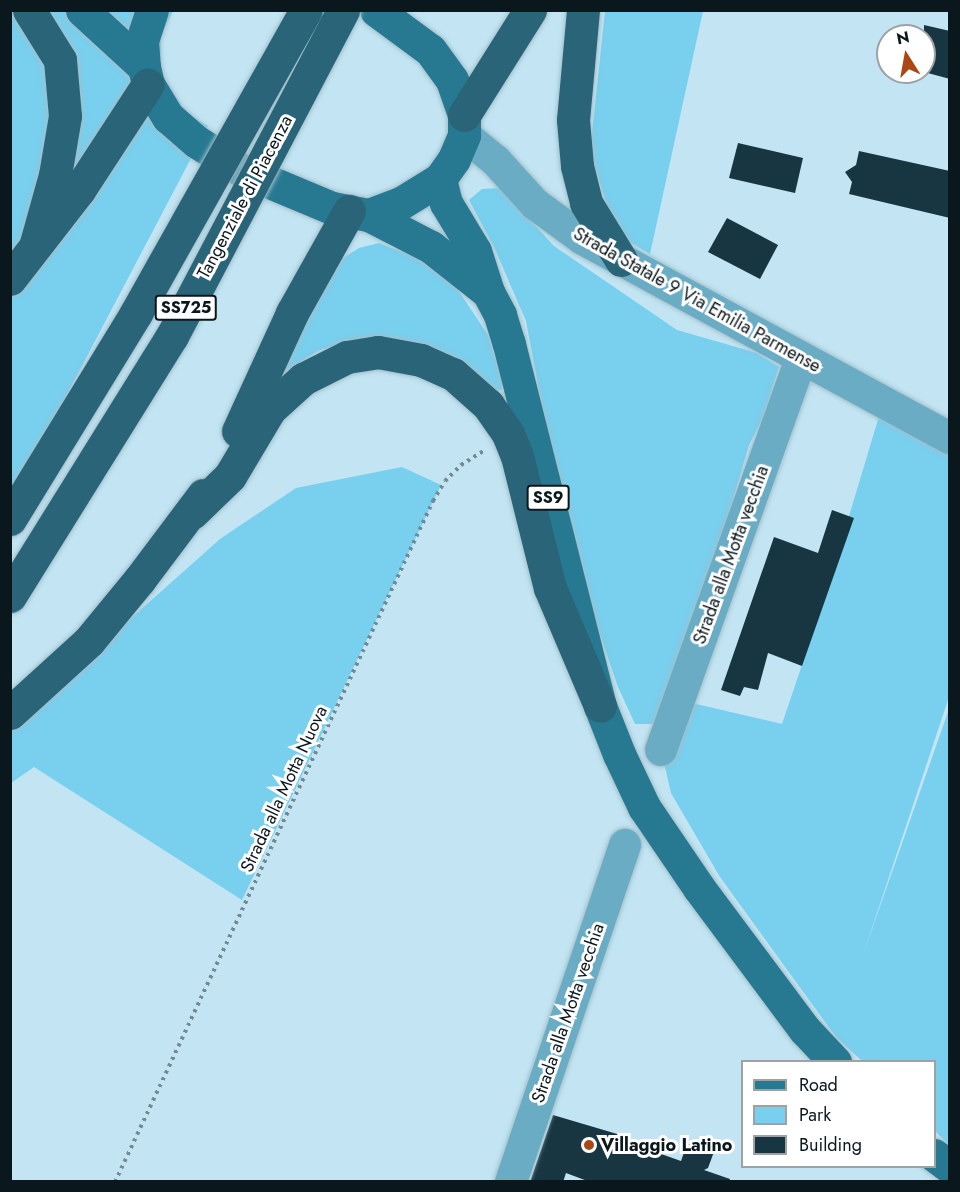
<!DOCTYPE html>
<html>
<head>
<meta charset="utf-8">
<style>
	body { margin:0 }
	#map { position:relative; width:960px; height:1192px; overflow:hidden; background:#c3e5f3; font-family:Jost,sans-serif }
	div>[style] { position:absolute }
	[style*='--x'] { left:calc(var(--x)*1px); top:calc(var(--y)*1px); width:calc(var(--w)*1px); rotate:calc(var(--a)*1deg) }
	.green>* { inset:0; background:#78cfee }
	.building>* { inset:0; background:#173641 }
	.path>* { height:4px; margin-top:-2px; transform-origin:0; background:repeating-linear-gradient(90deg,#728a94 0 3px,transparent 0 7.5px) }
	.roads { filter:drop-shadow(0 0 2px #a2c0cc) drop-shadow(0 0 2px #a2c0cc) }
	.minor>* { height:32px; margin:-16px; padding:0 16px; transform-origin:16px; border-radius:16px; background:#6aacc4 }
	.major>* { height:33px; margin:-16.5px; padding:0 16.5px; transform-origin:16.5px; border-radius:16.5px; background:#277992 }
	.highway>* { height:33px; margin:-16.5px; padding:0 16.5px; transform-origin:16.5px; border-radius:16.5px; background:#2a6478 }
	.bridges { filter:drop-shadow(0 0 2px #a2c0cc) drop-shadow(0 0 2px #a2c0cc) }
	.highway-bridge>* { height:33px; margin:-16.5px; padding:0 16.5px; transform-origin:16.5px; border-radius:16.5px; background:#2a6478 }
	.dots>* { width:16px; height:16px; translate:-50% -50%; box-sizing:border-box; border:3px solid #fff; border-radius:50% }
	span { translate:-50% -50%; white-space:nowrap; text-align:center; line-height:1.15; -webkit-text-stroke:6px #fff; paint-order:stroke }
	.shield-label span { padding:2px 4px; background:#fff; border:2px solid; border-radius:4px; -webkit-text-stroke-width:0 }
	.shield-label { font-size:16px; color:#0a171c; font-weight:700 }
	.street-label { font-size:18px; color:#0a171c }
	.poi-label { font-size:18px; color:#0a171c; font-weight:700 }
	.left { translate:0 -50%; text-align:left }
	.frame { position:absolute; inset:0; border:12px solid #0a171c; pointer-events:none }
	.legend { position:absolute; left:741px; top:1060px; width:195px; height:108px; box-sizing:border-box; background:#fff; border:2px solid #9da2a4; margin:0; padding:8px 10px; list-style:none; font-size:18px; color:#0a171c }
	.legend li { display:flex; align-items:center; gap:12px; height:30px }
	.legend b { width:30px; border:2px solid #9da2a4 }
	.north { position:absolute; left:876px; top:24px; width:60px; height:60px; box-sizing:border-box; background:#fff; border:2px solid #9da2a4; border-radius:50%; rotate:349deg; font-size:16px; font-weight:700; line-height:24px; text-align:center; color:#0a171c }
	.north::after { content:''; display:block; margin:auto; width:21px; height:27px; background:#ab4715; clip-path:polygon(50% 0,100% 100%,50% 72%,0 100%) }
</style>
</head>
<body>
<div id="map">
	<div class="green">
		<i style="clip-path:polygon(11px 11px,173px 11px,161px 35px,161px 74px,187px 113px,208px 126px,11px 501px)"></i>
		<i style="clip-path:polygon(605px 11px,703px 11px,650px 254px,626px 240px,607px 206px,590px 152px)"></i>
		<i style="clip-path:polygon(501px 188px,554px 246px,677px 330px,757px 353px,779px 367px,762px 420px,749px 445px,717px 554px,655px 724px,635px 724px,618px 687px,595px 620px,548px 438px,526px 321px,494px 247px,469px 200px,482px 189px)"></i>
		<i style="clip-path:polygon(379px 243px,415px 257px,454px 284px,488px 335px,502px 378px,502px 389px,496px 393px,341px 343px,318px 351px,281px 374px,290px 348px,335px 263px,359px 248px)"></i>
		<i style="clip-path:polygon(883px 403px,949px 438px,949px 697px,863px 955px,949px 709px,949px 1145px,935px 1131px,934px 1062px,862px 1061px,836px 1037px,720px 877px,671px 793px,661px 750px,679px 700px,782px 724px,822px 606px)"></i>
		<i style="clip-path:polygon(402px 467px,441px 485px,242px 900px,34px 767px,11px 783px,10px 726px,220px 539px,296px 488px)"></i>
	</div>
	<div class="building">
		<i style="clip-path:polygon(924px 25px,950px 31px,950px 79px,924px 72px)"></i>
		<i style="clip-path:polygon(738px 143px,803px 158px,795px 193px,729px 178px)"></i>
		<i style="clip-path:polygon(859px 151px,950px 171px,950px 218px,849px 194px,852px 182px,845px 172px,856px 165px)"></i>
		<i style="clip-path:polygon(727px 218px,778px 245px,760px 279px,708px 252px)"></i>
		<i style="clip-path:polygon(832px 510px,854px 518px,802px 666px,768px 653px,758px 690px,744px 687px,740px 696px,721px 690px,774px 537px,818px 553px)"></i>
		<i style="clip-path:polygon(553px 1115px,624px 1136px,624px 1141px,681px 1161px,688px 1141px,715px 1149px,708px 1168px,704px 1170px,730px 1179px,729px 1182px,590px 1182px,566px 1173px,563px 1182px,530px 1182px)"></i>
	</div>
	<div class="path">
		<i style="--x:115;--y:1182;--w:752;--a:-64.97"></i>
		<i style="--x:433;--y:501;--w:23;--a:-59"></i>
		<i style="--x:445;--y:481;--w:23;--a:-45"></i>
		<i style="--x:461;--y:465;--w:28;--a:-32"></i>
	</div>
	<div class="roads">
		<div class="minor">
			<i style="--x:464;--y:135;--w:41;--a:39.1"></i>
			<i style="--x:496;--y:161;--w:58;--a:47.8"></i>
			<i style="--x:535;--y:204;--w:59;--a:36.1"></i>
			<i style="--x:583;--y:239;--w:417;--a:28.5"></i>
			<i style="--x:661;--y:750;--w:415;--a:-70.3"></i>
			<i style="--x:511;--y:1182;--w:356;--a:-71.3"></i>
		</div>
		<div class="major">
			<i style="--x:82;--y:10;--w:84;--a:42.6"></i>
			<i style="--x:152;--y:10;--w:32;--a:108"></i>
			<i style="--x:142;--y:40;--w:27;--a:86"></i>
			<i style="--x:144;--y:67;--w:17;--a:77"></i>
			<i style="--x:148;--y:84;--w:39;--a:59"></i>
			<i style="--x:168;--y:117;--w:38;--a:41"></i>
			<i style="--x:197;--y:142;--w:52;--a:32.5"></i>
			<i style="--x:241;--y:170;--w:99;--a:22.7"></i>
			<i style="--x:332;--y:208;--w:38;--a:11"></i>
			<i style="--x:369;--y:215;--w:34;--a:-21"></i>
			<i style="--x:401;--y:203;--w:46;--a:-31.6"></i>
			<i style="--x:440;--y:179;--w:24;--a:-55"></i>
			<i style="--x:454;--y:159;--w:26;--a:-67"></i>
			<i style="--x:464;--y:135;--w:20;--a:-90"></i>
			<i style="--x:464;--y:115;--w:37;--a:-109"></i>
			<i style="--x:452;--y:80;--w:37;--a:-126"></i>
			<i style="--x:430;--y:50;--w:67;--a:-143.5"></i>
			<i style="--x:440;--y:179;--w:25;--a:76"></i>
			<i style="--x:446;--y:203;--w:56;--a:58.9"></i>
			<i style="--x:475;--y:251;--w:43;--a:72.4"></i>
			<i style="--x:369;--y:215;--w:70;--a:27.3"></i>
			<i style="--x:431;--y:247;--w:73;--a:38.3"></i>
			<i style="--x:488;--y:292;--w:26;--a:62"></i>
			<i style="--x:500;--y:315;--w:30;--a:73"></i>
			<i style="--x:509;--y:344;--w:373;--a:75.9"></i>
			<i style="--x:600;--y:706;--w:52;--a:68.4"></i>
			<i style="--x:619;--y:754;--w:59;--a:64.7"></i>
			<i style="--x:644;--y:807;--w:98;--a:55.8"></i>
			<i style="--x:699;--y:888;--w:177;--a:53.3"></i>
			<i style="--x:805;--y:1030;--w:44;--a:46.8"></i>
			<i style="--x:934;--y:1155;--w:20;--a:37"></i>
		</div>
		<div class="highway">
			<i style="--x:29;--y:10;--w:59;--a:58.2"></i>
			<i style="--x:60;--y:60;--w:56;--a:84.9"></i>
			<i style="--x:65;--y:116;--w:60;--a:99.6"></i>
			<i style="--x:55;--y:175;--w:71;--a:105.6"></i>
			<i style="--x:583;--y:10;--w:110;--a:95.2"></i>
			<i style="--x:573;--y:120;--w:46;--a:85"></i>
			<i style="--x:577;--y:166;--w:38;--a:76"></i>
			<i style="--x:586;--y:203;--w:67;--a:58.4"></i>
			<i style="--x:464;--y:115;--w:124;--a:-57.8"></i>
			<i style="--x:10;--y:279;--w:113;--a:-52.2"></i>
			<i style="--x:79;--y:190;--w:126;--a:-56.9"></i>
			<i style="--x:238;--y:431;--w:130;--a:-65.4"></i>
			<i style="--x:292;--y:313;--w:117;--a:-60.8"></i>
			<i style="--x:192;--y:513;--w:53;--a:-44.2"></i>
			<i style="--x:230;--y:476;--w:78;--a:-59.2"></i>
			<i style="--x:270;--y:409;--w:45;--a:-42.3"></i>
			<i style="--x:303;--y:379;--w:49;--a:-26.6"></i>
			<i style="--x:347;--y:357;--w:31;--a:-9"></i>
			<i style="--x:378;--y:352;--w:44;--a:10.5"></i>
			<i style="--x:421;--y:360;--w:35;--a:24"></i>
			<i style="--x:453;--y:374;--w:47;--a:41.5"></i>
			<i style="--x:488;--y:405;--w:35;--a:55"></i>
			<i style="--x:508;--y:434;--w:24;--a:68"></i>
			<i style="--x:517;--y:456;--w:136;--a:76"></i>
			<i style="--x:550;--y:588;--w:128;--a:67"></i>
			<i style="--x:10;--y:713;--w:107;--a:-42.3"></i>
			<i style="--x:89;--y:641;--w:80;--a:-50.6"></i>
			<i style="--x:140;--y:579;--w:105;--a:-53.1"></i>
		</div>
	</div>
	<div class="bridges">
		<div class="highway-bridge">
			<i style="--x:10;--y:519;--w:241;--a:-58.5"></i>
			<i style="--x:136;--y:313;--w:347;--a:-60.7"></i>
			<i style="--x:10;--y:596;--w:306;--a:-58.1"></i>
			<i style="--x:172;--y:336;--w:368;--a:-62.3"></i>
		</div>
	</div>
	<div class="dots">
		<i style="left:589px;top:1145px;background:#ab4715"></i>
	</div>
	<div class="shield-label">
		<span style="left:186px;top:308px">SS725</span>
		<span style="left:548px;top:498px">SS9</span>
	</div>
	<div class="street-label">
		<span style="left:245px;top:197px;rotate:-62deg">Tangenziale di Piacenza</span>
		<span style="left:697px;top:300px;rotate:29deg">Strada Statale 9 Via Emilia Parmense</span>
		<span style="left:731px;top:555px;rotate:-70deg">Strada alla Motta vecchia</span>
		<span style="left:284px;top:789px;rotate:-65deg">Strada alla Motta Nuova</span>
		<span style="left:568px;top:1013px;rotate:-71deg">Strada alla Motta vecchia</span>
	</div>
	<div class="poi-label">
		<span class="left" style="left:601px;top:1145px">Villaggio Latino</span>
	</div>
	<div class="frame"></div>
	<ul class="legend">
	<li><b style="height:8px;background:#277992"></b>Road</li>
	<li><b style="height:16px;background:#78cfee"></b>Park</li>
	<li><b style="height:16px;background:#173641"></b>Building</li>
	</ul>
	<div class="north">N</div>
</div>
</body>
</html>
